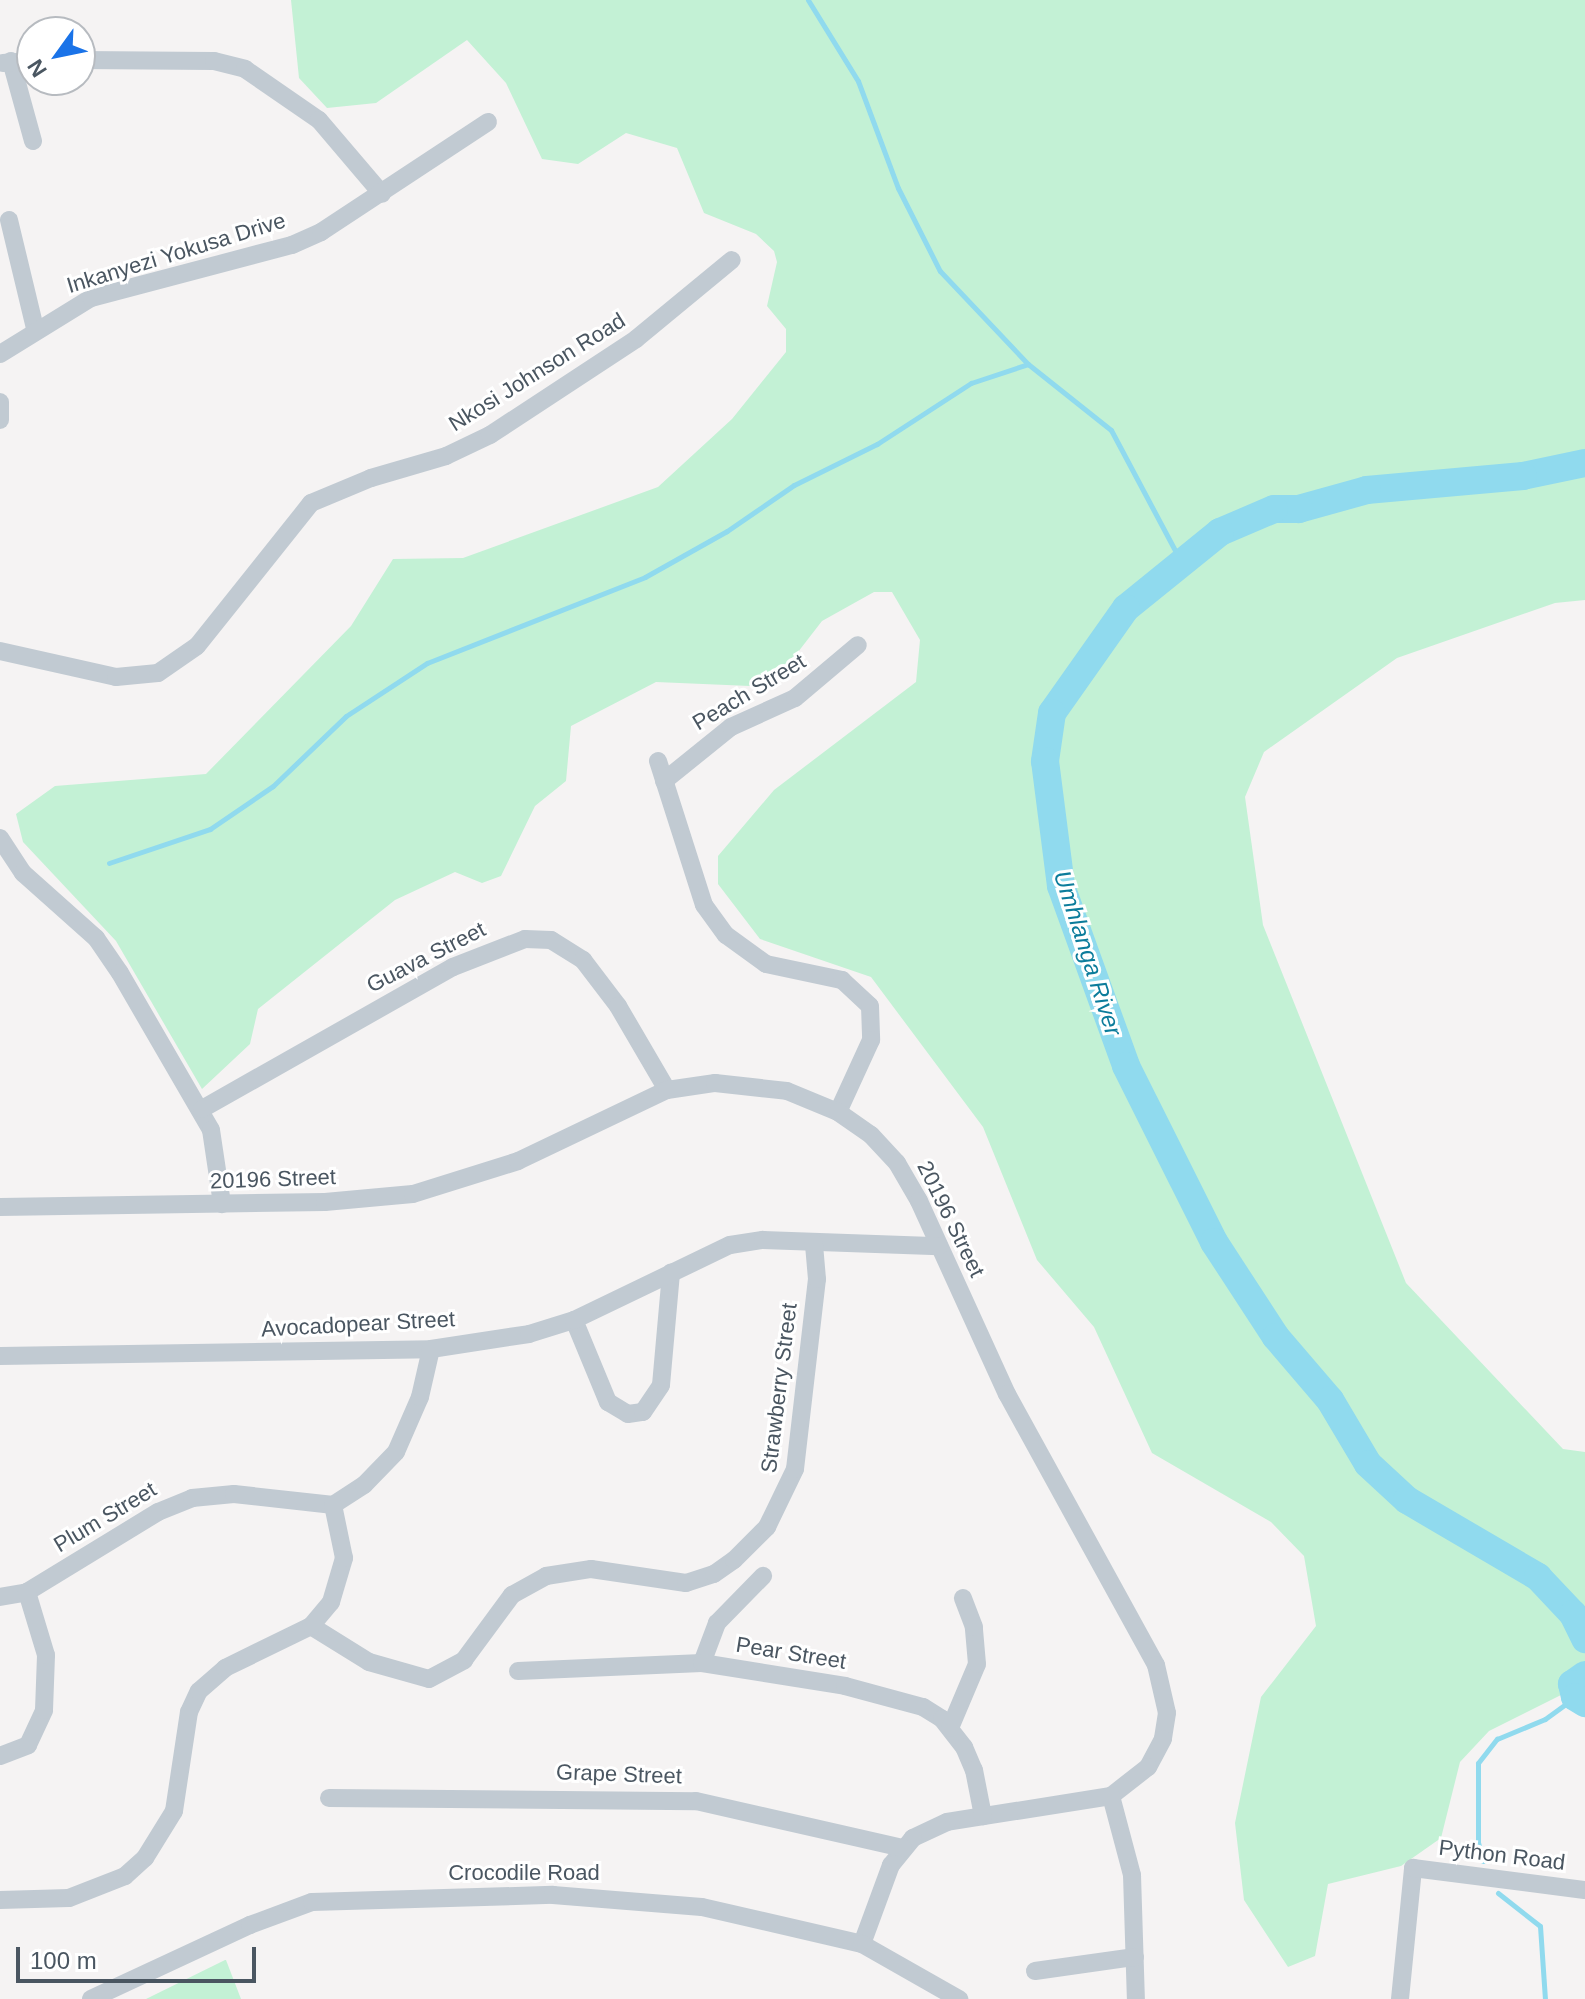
<!DOCTYPE html>
<html>
<head>
<meta charset="utf-8">
<style>
	body { margin:0 }
	#map { position:relative; width:1585px; height:1999px; overflow:hidden; background:#f5f3f3; font-family:Arial,sans-serif }
	div>[style] { position:absolute }
	[style*='--x'] { left:calc(var(--x)*1px); top:calc(var(--y)*1px); width:calc(var(--w)*1px); rotate:calc(var(--a)*1deg) }
	.green>* { inset:0; background:#c3f1d5 }
	.stream>* { height:5px; margin:-2.5px; padding:0 2.5px; transform-origin:2.5px; border-radius:2.5px; background:#90daee }
	.river>* { height:28px; margin:-14px; padding:0 14px; transform-origin:14px; border-radius:14px; background:#90daee }
	.minor>* { height:18px; margin:-9px; padding:0 9px; transform-origin:9px; border-radius:9px; background:#c1cad2 }
	span { translate:-50% -50%; white-space:nowrap; text-align:center; line-height:1.15; -webkit-text-stroke:6px #fff; paint-order:stroke }
	.street-label { font-size:22px; color:#4a5661 }
	.water-label { font-size:24px; color:#0c7c9b; font-style:italic }
	.north { position:absolute; left:16px; top:16px; width:80px; height:80px; box-sizing:border-box; background:#fff; border:2px solid #b7bbc0; border-radius:50%; rotate:237deg; font-size:22px; font-weight:700; line-height:32px; text-align:center; color:#4a5661 }
	.north::after { content:''; display:block; margin:auto; width:28px; height:36px; background:#1a73e8; clip-path:polygon(50% 0,100% 100%,50% 72%,0 100%) }
	.scale { position:absolute; left:16px; top:1947px; width:240px; height:36px; box-sizing:border-box; border:4px solid #4a5661; border-top:0; padding-left:10px; font-size:24px; line-height:28px; white-space:nowrap; color:#4a5661; -webkit-text-stroke:6px #fff; paint-order:stroke }
</style>
</head>
<body>
<div id="map">
	<div class="green">
		<i style="clip-path:polygon(291px 0,1585px 0,1585px 600px,1555px 603px,1397px 658px,1264px 752px,1245px 797px,1263px 925px,1406px 1283px,1563px 1449px,1585px 1452px,1585px 1695px,1561px 1695px,1489px 1731px,1460px 1762px,1441px 1838px,1401px 1866px,1328px 1884px,1315px 1956px,1288px 1967px,1244px 1900px,1235px 1823px,1261px 1697px,1316px 1626px,1304px 1556px,1271px 1522px,1152px 1453px,1094px 1327px,1037px 1260px,983px 1127px,871px 977px,760px 939px,718px 884px,718px 856px,774px 790px,916px 682px,920px 640px,892px 592px,874px 592px,822px 621px,781px 674px,750px 686px,656px 682px,571px 726px,566px 781px,535px 806px,501px 876px,482px 883px,455px 872px,395px 900px,258px 1009px,250px 1044px,202px 1089px,116px 941px,23px 842px,16px 814px,55px 786px,206px 774px,351px 626px,393px 559px,463px 558px,658px 487px,732px 419px,786px 352px,786px 329px,767px 306px,777px 262px,774px 251px,756px 234px,704px 213px,677px 148px,626px 133px,578px 164px,542px 159px,506px 83px,467px 40px,376px 103px,327px 108px,299px 78px)"></i>
		<i style="clip-path:polygon(226px 1960px,241px 1999px,146px 1999px,225px 1960px)"></i>
	</div>
	<div class="stream">
		<i style="--x:808;--y:0;--w:95;--a:58.3"></i>
		<i style="--x:858;--y:81;--w:114;--a:69.5"></i>
		<i style="--x:898;--y:188;--w:93;--a:63.2"></i>
		<i style="--x:940;--y:271;--w:128;--a:46.6"></i>
		<i style="--x:1028;--y:364;--w:106;--a:38.5"></i>
		<i style="--x:1111;--y:430;--w:147;--a:62"></i>
		<i style="--x:109;--y:863;--w:107;--a:-18.6"></i>
		<i style="--x:210;--y:829;--w:76;--a:-34.3"></i>
		<i style="--x:273;--y:786;--w:101;--a:-43.8"></i>
		<i style="--x:346;--y:716;--w:97;--a:-33.2"></i>
		<i style="--x:427;--y:663;--w:234;--a:-21.5"></i>
		<i style="--x:645;--y:577;--w:94;--a:-29.3"></i>
		<i style="--x:727;--y:531;--w:81;--a:-34.5"></i>
		<i style="--x:794;--y:485;--w:93;--a:-26.3"></i>
		<i style="--x:877;--y:444;--w:112;--a:-33"></i>
		<i style="--x:971;--y:383;--w:60;--a:-18.4"></i>
		<i style="--x:1483;--y:1861;--w:20;--a:-105"></i>
		<i style="--x:1478;--y:1842;--w:79;--a:-90"></i>
		<i style="--x:1478;--y:1763;--w:31;--a:-52"></i>
		<i style="--x:1497;--y:1739;--w:52;--a:-22.6"></i>
		<i style="--x:1545;--y:1719;--w:37;--a:-36"></i>
		<i style="--x:1498;--y:1893;--w:53;--a:38.2"></i>
		<i style="--x:1540;--y:1926;--w:73;--a:86.1"></i>
	</div>
	<div class="river">
		<i style="--x:1585;--y:463;--w:63;--a:168.2"></i>
		<i style="--x:1523;--y:476;--w:157;--a:174.9"></i>
		<i style="--x:1367;--y:490;--w:71;--a:164.4"></i>
		<i style="--x:1299;--y:509;--w:25;--a:180"></i>
		<i style="--x:1274;--y:509;--w:59;--a:156.9"></i>
		<i style="--x:1220;--y:532;--w:121;--a:141"></i>
		<i style="--x:1126;--y:608;--w:128;--a:125.2"></i>
		<i style="--x:1052;--y:713;--w:49;--a:98.3"></i>
		<i style="--x:1045;--y:761;--w:126;--a:82.7"></i>
		<i style="--x:1061;--y:886;--w:191;--a:70.1"></i>
		<i style="--x:1126;--y:1066;--w:197;--a:63.4"></i>
		<i style="--x:1214;--y:1242;--w:113;--a:56.9"></i>
		<i style="--x:1276;--y:1337;--w:83;--a:49.4"></i>
		<i style="--x:1330;--y:1400;--w:74;--a:59.3"></i>
		<i style="--x:1368;--y:1464;--w:53;--a:42.7"></i>
		<i style="--x:1407;--y:1500;--w:152;--a:30.4"></i>
		<i style="--x:1538;--y:1577;--w:51;--a:46.6"></i>
		<i style="--x:1573;--y:1614;--w:28;--a:64"></i>
		<i style="--x:1585;--y:1675;--w:16;--a:145"></i>
		<i style="--x:1572;--y:1684;--w:13;--a:77"></i>
		<i style="--x:1575;--y:1697;--w:12;--a:31"></i>
	</div>
	<div class="minor">
		<i style="--x:80;--y:60;--w:134;--a:0.4"></i>
		<i style="--x:214;--y:61;--w:32;--a:14"></i>
		<i style="--x:245;--y:69;--w:90;--a:34.6"></i>
		<i style="--x:319;--y:120;--w:97;--a:49.6"></i>
		<i style="--x:11;--y:61;--w:83;--a:74.6"></i>
		<i style="--x:3;--y:63;--w:29;--a:-4"></i>
		<i style="--x:9;--y:220;--w:111;--a:76.5"></i>
		<i style="--x:0;--y:354;--w:107;--a:-31.6"></i>
		<i style="--x:91;--y:298;--w:208;--a:-14.8"></i>
		<i style="--x:292;--y:245;--w:32;--a:-24"></i>
		<i style="--x:321;--y:232;--w:200;--a:-33.4"></i>
		<i style="--x:0;--y:402;--w:18;--a:90"></i>
		<i style="--x:0;--y:651;--w:119;--a:12.6"></i>
		<i style="--x:116;--y:677;--w:42;--a:-5.4"></i>
		<i style="--x:158;--y:673;--w:47;--a:-34.7"></i>
		<i style="--x:197;--y:646;--w:183;--a:-51.4"></i>
		<i style="--x:311;--y:503;--w:65;--a:-22.6"></i>
		<i style="--x:371;--y:478;--w:78;--a:-16.3"></i>
		<i style="--x:446;--y:456;--w:49;--a:-25.5"></i>
		<i style="--x:490;--y:435;--w:175;--a:-33.3"></i>
		<i style="--x:636;--y:339;--w:124;--a:-39.5"></i>
		<i style="--x:658;--y:761;--w:151;--a:72.3"></i>
		<i style="--x:704;--y:905;--w:37;--a:54"></i>
		<i style="--x:726;--y:935;--w:49;--a:35.9"></i>
		<i style="--x:766;--y:964;--w:78;--a:11.9"></i>
		<i style="--x:842;--y:980;--w:38;--a:43"></i>
		<i style="--x:870;--y:1006;--w:34;--a:88"></i>
		<i style="--x:871;--y:1040;--w:79;--a:114.6"></i>
		<i style="--x:664;--y:781;--w:86;--a:-38.9"></i>
		<i style="--x:731;--y:727;--w:70;--a:-24.4"></i>
		<i style="--x:795;--y:698;--w:82;--a:-40.1"></i>
		<i style="--x:0;--y:838;--w:42;--a:56.7"></i>
		<i style="--x:23;--y:873;--w:98;--a:41.7"></i>
		<i style="--x:96;--y:938;--w:42;--a:55.6"></i>
		<i style="--x:120;--y:973;--w:181;--a:59.9"></i>
		<i style="--x:211;--y:1130;--w:75;--a:81.5"></i>
		<i style="--x:202;--y:1109;--w:288;--a:-29.5"></i>
		<i style="--x:453;--y:967;--w:77;--a:-21.3"></i>
		<i style="--x:525;--y:939;--w:26;--a:2"></i>
		<i style="--x:551;--y:940;--w:38;--a:32"></i>
		<i style="--x:583;--y:960;--w:58;--a:52.7"></i>
		<i style="--x:618;--y:1006;--w:97;--a:59.7"></i>
		<i style="--x:0;--y:1207;--w:325;--a:-0.9"></i>
		<i style="--x:325;--y:1202;--w:88;--a:-5.2"></i>
		<i style="--x:413;--y:1194;--w:110;--a:-17.4"></i>
		<i style="--x:518;--y:1161;--w:165;--a:-25.5"></i>
		<i style="--x:667;--y:1090;--w:49;--a:-8.3"></i>
		<i style="--x:715;--y:1083;--w:72;--a:6.3"></i>
		<i style="--x:787;--y:1091;--w:55;--a:22.4"></i>
		<i style="--x:838;--y:1112;--w:40;--a:34.9"></i>
		<i style="--x:871;--y:1135;--w:38;--a:47"></i>
		<i style="--x:897;--y:1163;--w:44;--a:59.9"></i>
		<i style="--x:919;--y:1201;--w:212;--a:65.5"></i>
		<i style="--x:1007;--y:1394;--w:309;--a:61.2"></i>
		<i style="--x:1156;--y:1665;--w:49;--a:77.1"></i>
		<i style="--x:1167;--y:1713;--w:26;--a:99"></i>
		<i style="--x:1163;--y:1739;--w:32;--a:118"></i>
		<i style="--x:1148;--y:1767;--w:47;--a:141.9"></i>
		<i style="--x:1111;--y:1796;--w:166;--a:171"></i>
		<i style="--x:947;--y:1822;--w:38;--a:155"></i>
		<i style="--x:913;--y:1838;--w:35;--a:129"></i>
		<i style="--x:891;--y:1865;--w:84;--a:110.2"></i>
		<i style="--x:574;--y:1320;--w:89;--a:67.5"></i>
		<i style="--x:608;--y:1402;--w:23;--a:31"></i>
		<i style="--x:628;--y:1414;--w:15;--a:-8"></i>
		<i style="--x:643;--y:1412;--w:32;--a:-56"></i>
		<i style="--x:661;--y:1385;--w:113;--a:-84.9"></i>
		<i style="--x:0;--y:1356;--w:431;--a:-0.9"></i>
		<i style="--x:431;--y:1349;--w:99;--a:-8.7"></i>
		<i style="--x:529;--y:1334;--w:47;--a:-17.3"></i>
		<i style="--x:574;--y:1320;--w:173;--a:-25.7"></i>
		<i style="--x:730;--y:1245;--w:33;--a:-9"></i>
		<i style="--x:763;--y:1240;--w:176;--a:2"></i>
		<i style="--x:0;--y:1597;--w:27;--a:-10"></i>
		<i style="--x:27;--y:1592;--w:153;--a:-31.4"></i>
		<i style="--x:158;--y:1512;--w:37;--a:-22"></i>
		<i style="--x:192;--y:1498;--w:42;--a:-5.4"></i>
		<i style="--x:234;--y:1494;--w:100;--a:6.3"></i>
		<i style="--x:333;--y:1505;--w:37;--a:-33"></i>
		<i style="--x:364;--y:1485;--w:46;--a:-45.9"></i>
		<i style="--x:396;--y:1452;--w:60;--a:-66.4"></i>
		<i style="--x:420;--y:1397;--w:49;--a:-77.1"></i>
		<i style="--x:311;--y:1626;--w:68;--a:31.8"></i>
		<i style="--x:369;--y:1662;--w:62;--a:15.8"></i>
		<i style="--x:429;--y:1679;--w:40;--a:-28"></i>
		<i style="--x:464;--y:1660;--w:81;--a:-53.6"></i>
		<i style="--x:512;--y:1595;--w:39;--a:-29"></i>
		<i style="--x:546;--y:1576;--w:46;--a:-8.8"></i>
		<i style="--x:591;--y:1569;--w:96;--a:8.4"></i>
		<i style="--x:686;--y:1583;--w:29;--a:-18"></i>
		<i style="--x:714;--y:1574;--w:24;--a:-35"></i>
		<i style="--x:734;--y:1560;--w:47;--a:-45"></i>
		<i style="--x:767;--y:1527;--w:64;--a:-64.2"></i>
		<i style="--x:795;--y:1469;--w:191;--a:-83.4"></i>
		<i style="--x:817;--y:1279;--w:36;--a:-95"></i>
		<i style="--x:702;--y:1663;--w:43;--a:-69.4"></i>
		<i style="--x:717;--y:1623;--w:66;--a:-45.6"></i>
		<i style="--x:518;--y:1671;--w:184;--a:-2.5"></i>
		<i style="--x:702;--y:1663;--w:145;--a:9.1"></i>
		<i style="--x:845;--y:1686;--w:81;--a:15.1"></i>
		<i style="--x:923;--y:1707;--w:22;--a:32"></i>
		<i style="--x:942;--y:1719;--w:36;--a:52"></i>
		<i style="--x:964;--y:1747;--w:25;--a:67"></i>
		<i style="--x:974;--y:1770;--w:47;--a:78.9"></i>
		<i style="--x:950;--y:1728;--w:69;--a:-67.1"></i>
		<i style="--x:977;--y:1664;--w:37;--a:-95"></i>
		<i style="--x:974;--y:1627;--w:31;--a:-111"></i>
		<i style="--x:0;--y:1756;--w:30;--a:-21"></i>
		<i style="--x:28;--y:1745;--w:38;--a:-65"></i>
		<i style="--x:44;--y:1710;--w:55;--a:-87.9"></i>
		<i style="--x:46;--y:1655;--w:66;--a:-106.8"></i>
		<i style="--x:1111;--y:1796;--w:82;--a:75.1"></i>
		<i style="--x:1132;--y:1875;--w:124;--a:88.2"></i>
		<i style="--x:329;--y:1798;--w:367;--a:0.5"></i>
		<i style="--x:696;--y:1801;--w:212;--a:12.8"></i>
		<i style="--x:0;--y:1900;--w:69;--a:-1.7"></i>
		<i style="--x:69;--y:1898;--w:60;--a:-21.4"></i>
		<i style="--x:125;--y:1876;--w:27;--a:-42"></i>
		<i style="--x:145;--y:1858;--w:55;--a:-58.3"></i>
		<i style="--x:174;--y:1811;--w:100;--a:-81.4"></i>
		<i style="--x:189;--y:1712;--w:23;--a:-65"></i>
		<i style="--x:199;--y:1691;--w:35;--a:-41"></i>
		<i style="--x:225;--y:1668;--w:96;--a:-26"></i>
		<i style="--x:311;--y:1626;--w:31;--a:-50"></i>
		<i style="--x:331;--y:1602;--w:46;--a:-73.5"></i>
		<i style="--x:344;--y:1558;--w:54;--a:-101.7"></i>
		<i style="--x:1035;--y:1971;--w:101;--a:-8"></i>
		<i style="--x:91;--y:1999;--w:175;--a:-25"></i>
		<i style="--x:250;--y:1925;--w:66;--a:-20.4"></i>
		<i style="--x:312;--y:1902;--w:241;--a:-1.7"></i>
		<i style="--x:553;--y:1895;--w:149;--a:4.6"></i>
		<i style="--x:702;--y:1907;--w:164;--a:13"></i>
		<i style="--x:862;--y:1944;--w:112;--a:29.6"></i>
		<i style="--x:1400;--y:1999;--w:132;--a:-84.3"></i>
		<i style="--x:1413;--y:1868;--w:173;--a:7.3"></i>
	</div>
	<div class="street-label">
		<span style="left:176px;top:253px;rotate:-17deg">Inkanyezi Yokusa Drive</span>
		<span style="left:537px;top:372px;rotate:-32deg">Nkosi Johnson Road</span>
		<span style="left:749px;top:692px;rotate:-31deg">Peach Street</span>
		<span style="left:426px;top:957px;rotate:-27deg">Guava Street</span>
		<span style="left:273px;top:1179px;rotate:-2deg">20196 Street</span>
		<span style="left:951px;top:1219px;rotate:64deg">20196 Street</span>
		<span style="left:358px;top:1324px;rotate:-3deg">Avocadopear Street</span>
		<span style="left:779px;top:1388px;rotate:-83deg">Strawberry Street</span>
		<span style="left:105px;top:1517px;rotate:-31deg">Plum Street</span>
		<span style="left:791px;top:1653px;rotate:9deg">Pear Street</span>
		<span style="left:619px;top:1774px;rotate:2deg">Grape Street</span>
		<span style="left:1502px;top:1855px;rotate:7deg">Python Road</span>
		<span style="left:524px;top:1873px">Crocodile Road</span>
	</div>
	<div class="water-label">
		<span style="left:1088px;top:953px;rotate:72deg">Umhlanga River</span>
	</div>
	<div class="north">N</div>
	<div class="scale">100 m</div>
</div>
</body>
</html>
